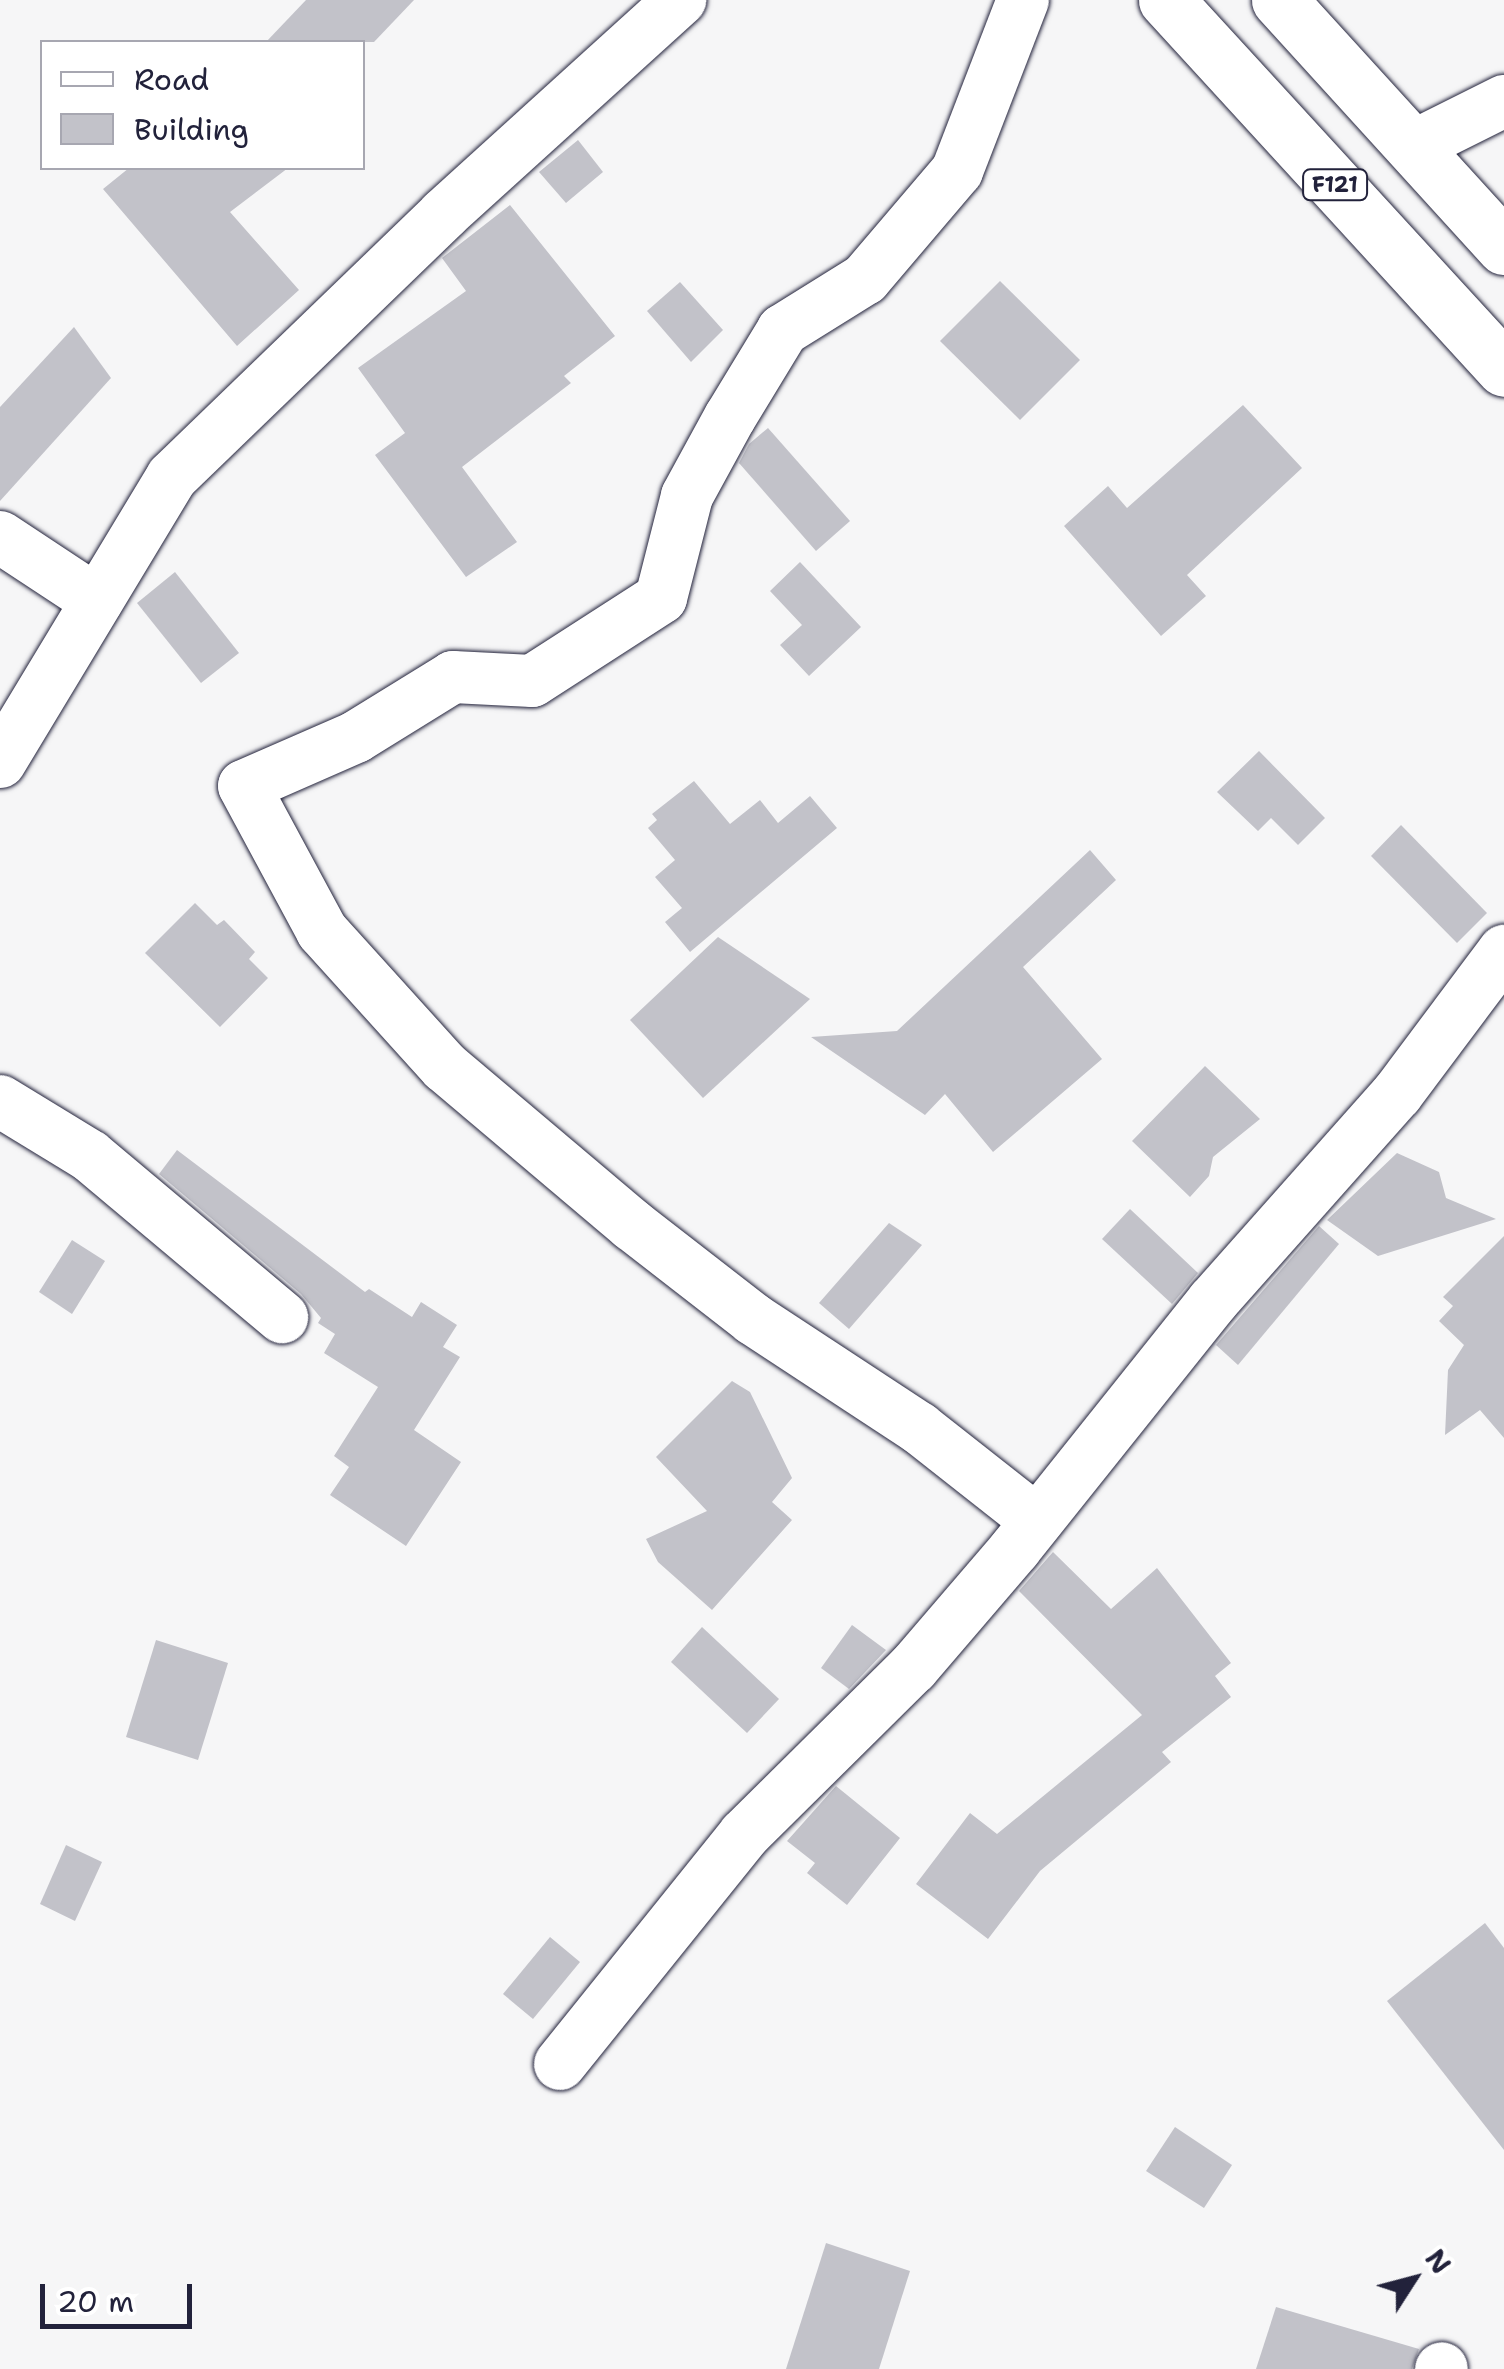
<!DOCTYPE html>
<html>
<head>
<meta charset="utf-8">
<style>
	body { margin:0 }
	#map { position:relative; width:1504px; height:2369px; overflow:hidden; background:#f6f6f7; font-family:"Shantell Sans",sans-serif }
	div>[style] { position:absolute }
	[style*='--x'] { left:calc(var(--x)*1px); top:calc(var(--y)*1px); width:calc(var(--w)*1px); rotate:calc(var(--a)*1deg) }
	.building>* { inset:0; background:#c2c2c9 }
	.roads { filter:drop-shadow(0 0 2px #22223b) drop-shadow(0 0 2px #22223b) }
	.minor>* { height:52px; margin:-26px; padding:0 26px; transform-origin:26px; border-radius:26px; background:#fff }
	.major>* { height:55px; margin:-27.5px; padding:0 27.5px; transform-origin:27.5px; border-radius:27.5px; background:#fff }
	span { translate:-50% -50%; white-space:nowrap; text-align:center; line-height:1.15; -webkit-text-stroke:8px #fff; paint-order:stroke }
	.shield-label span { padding:2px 8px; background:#fff; border:2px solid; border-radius:8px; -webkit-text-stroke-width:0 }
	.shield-label { font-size:22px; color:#22223b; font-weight:700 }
	.legend { position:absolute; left:40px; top:40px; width:325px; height:130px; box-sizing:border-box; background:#fff; border:2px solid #a7a7b1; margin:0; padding:12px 18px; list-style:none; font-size:30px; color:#22223b }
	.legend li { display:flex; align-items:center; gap:20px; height:50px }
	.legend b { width:50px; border:2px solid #a7a7b1 }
	.north { position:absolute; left:1364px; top:2229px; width:100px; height:100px; -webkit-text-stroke:8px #fff; paint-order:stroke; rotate:54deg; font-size:28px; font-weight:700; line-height:40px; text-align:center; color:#22223b }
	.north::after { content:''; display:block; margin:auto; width:35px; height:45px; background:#22223b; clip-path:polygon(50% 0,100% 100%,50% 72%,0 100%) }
	.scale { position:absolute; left:40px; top:2284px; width:152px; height:45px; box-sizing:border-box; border:5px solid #22223b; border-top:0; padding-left:12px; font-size:30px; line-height:35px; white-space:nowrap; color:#22223b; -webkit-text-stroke:8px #fff; paint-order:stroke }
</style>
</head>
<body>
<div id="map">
	<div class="building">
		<i style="clip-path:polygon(306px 0,414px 0,374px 42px,266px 42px)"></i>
		<i style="clip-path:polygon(578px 140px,603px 172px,566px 203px,539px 172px)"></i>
		<i style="clip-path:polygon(129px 168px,288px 168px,230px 212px,299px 290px,237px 346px,103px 189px)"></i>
		<i style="clip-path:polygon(510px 205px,615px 336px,564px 376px,571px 383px,462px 467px,517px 542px,466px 577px,375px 455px,405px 433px,358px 368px,466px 291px,442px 258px)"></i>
		<i style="clip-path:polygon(1000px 281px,1080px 360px,1020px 420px,940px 341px)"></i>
		<i style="clip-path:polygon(680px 282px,723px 330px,691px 362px,647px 311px)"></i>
		<i style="clip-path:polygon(74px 327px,111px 378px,0 501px,0 407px)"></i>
		<i style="clip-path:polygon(1243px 405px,1302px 468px,1187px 575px,1206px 596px,1161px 636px,1064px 526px,1108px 486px,1127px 508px)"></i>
		<i style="clip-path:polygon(768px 428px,850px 521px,816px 551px,739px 463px,749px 444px)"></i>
		<i style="clip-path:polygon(800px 562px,861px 627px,809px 676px,780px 645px,802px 625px,770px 591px)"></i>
		<i style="clip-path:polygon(175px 572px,239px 653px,201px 683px,137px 603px)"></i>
		<i style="clip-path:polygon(1259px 751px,1325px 818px,1298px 845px,1271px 818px,1258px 831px,1217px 792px)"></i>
		<i style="clip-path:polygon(694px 781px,730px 824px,760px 800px,778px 823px,810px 796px,837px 828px,690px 952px,665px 922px,682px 908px,655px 877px,675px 860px,648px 828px,657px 820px,652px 814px)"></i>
		<i style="clip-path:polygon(1401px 825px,1487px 913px,1457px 943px,1371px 856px)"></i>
		<i style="clip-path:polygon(1090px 850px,1116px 880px,1023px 967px,1102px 1059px,993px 1152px,945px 1094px,925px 1115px,811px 1037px,897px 1031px)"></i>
		<i style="clip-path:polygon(195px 903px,217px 925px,224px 920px,255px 952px,249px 959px,268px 978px,220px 1027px,145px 953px)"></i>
		<i style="clip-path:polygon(718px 937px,810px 999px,703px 1098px,630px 1020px)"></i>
		<i style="clip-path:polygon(1205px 1066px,1260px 1119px,1213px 1157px,1209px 1176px,1190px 1197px,1132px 1141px)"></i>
		<i style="clip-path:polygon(177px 1150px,365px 1292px,369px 1289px,412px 1317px,421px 1302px,457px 1325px,443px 1347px,460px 1357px,414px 1430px,461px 1462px,406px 1546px,330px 1495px,349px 1467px,334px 1456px,378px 1387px,324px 1353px,335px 1334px,318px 1323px,321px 1318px,301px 1294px,159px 1174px)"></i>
		<i style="clip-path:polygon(1397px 1153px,1439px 1172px,1446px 1198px,1496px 1219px,1378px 1256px,1327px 1220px)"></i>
		<i style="clip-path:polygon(1130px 1209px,1198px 1273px,1172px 1304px,1102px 1239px)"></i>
		<i style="clip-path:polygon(889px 1223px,922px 1245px,849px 1329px,819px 1303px)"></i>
		<i style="clip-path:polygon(1319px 1226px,1339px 1244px,1238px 1365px,1216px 1345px)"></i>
		<i style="clip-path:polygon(1504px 1236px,1504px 1438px,1480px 1410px,1445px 1435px,1448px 1370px,1464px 1345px,1439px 1321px,1453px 1306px,1443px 1297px)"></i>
		<i style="clip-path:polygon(72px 1240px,105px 1261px,72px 1314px,39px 1292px)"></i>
		<i style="clip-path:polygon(732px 1381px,750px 1392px,792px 1478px,772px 1502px,792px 1520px,712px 1610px,658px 1562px,646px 1539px,707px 1511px,656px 1457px)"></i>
		<i style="clip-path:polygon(1053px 1552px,1111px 1609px,1157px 1568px,1231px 1663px,1215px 1676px,1231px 1697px,1162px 1752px,1171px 1762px,1040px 1871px,988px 1939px,916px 1884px,970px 1813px,997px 1834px,1142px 1715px,1019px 1591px)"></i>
		<i style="clip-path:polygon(852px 1625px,886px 1650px,849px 1689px,821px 1668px)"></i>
		<i style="clip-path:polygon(702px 1627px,779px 1699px,747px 1733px,671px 1662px)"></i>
		<i style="clip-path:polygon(156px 1640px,228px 1663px,198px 1760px,126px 1737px)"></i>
		<i style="clip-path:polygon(836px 1786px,900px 1838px,847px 1905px,807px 1873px,815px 1863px,787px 1841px)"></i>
		<i style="clip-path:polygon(66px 1845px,102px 1862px,75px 1921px,40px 1904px)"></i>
		<i style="clip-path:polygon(1485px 1923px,1504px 1948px,1504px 2150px,1387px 2001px)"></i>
		<i style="clip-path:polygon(550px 1937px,580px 1962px,533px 2019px,503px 1994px)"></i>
		<i style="clip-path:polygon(1175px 2127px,1232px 2165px,1204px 2208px,1146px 2171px)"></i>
		<i style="clip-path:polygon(826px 2243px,910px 2271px,879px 2369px,786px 2369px)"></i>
		<i style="clip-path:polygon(1276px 2307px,1419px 2349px,1412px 2369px,1256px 2369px)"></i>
	</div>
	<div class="roads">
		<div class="minor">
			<i style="--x:1023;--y:0;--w:183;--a:111.1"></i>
			<i style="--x:957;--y:171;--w:142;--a:130.4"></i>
			<i style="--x:865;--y:279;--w:97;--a:148.1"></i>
			<i style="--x:783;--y:330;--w:102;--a:121.3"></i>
			<i style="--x:730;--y:417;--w:90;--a:118.6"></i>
			<i style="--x:687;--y:496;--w:105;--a:104.3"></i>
			<i style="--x:661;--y:598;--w:153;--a:147.2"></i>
			<i style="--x:532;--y:681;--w:79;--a:-177.1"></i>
			<i style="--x:453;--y:677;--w:114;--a:148.3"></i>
			<i style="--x:356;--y:737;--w:122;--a:156.4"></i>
			<i style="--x:244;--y:786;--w:165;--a:61.7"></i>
			<i style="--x:322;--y:931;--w:183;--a:47.9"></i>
			<i style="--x:445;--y:1067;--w:245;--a:40.2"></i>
			<i style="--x:632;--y:1225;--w:153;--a:37.8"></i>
			<i style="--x:753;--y:1319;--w:199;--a:33.3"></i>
			<i style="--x:919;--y:1428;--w:150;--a:38.2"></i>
			<i style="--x:1412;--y:147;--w:103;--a:-26.6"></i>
			<i style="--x:0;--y:537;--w:116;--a:33.4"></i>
			<i style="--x:0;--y:762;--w:333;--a:-58.9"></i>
			<i style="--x:172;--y:477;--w:378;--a:-44"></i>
			<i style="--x:444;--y:214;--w:319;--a:-42.2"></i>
			<i style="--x:0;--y:1101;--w:105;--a:31.4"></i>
			<i style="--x:90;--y:1156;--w:251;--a:40"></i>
			<i style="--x:560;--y:2064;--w:294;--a:-51.2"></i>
			<i style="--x:744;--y:1835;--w:238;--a:-44.7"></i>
			<i style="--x:913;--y:1668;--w:157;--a:-49.4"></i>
			<i style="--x:1015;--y:1549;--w:317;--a:-51.4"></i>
			<i style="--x:1213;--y:1301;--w:277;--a:-48.4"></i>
			<i style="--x:1397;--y:1094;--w:179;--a:-53.2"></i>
			<i style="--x:1441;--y:2369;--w:1;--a:-45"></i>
		</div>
		<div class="major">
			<i style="--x:1166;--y:0;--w:500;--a:47.51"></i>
			<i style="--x:1279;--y:0;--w:334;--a:47.7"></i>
		</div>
	</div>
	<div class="shield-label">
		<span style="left:1335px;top:185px">F121</span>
	</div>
	<ul class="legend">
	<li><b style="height:12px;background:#fff"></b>Road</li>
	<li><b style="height:28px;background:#c2c2c9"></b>Building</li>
	</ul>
	<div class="north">N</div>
	<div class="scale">20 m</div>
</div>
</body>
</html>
